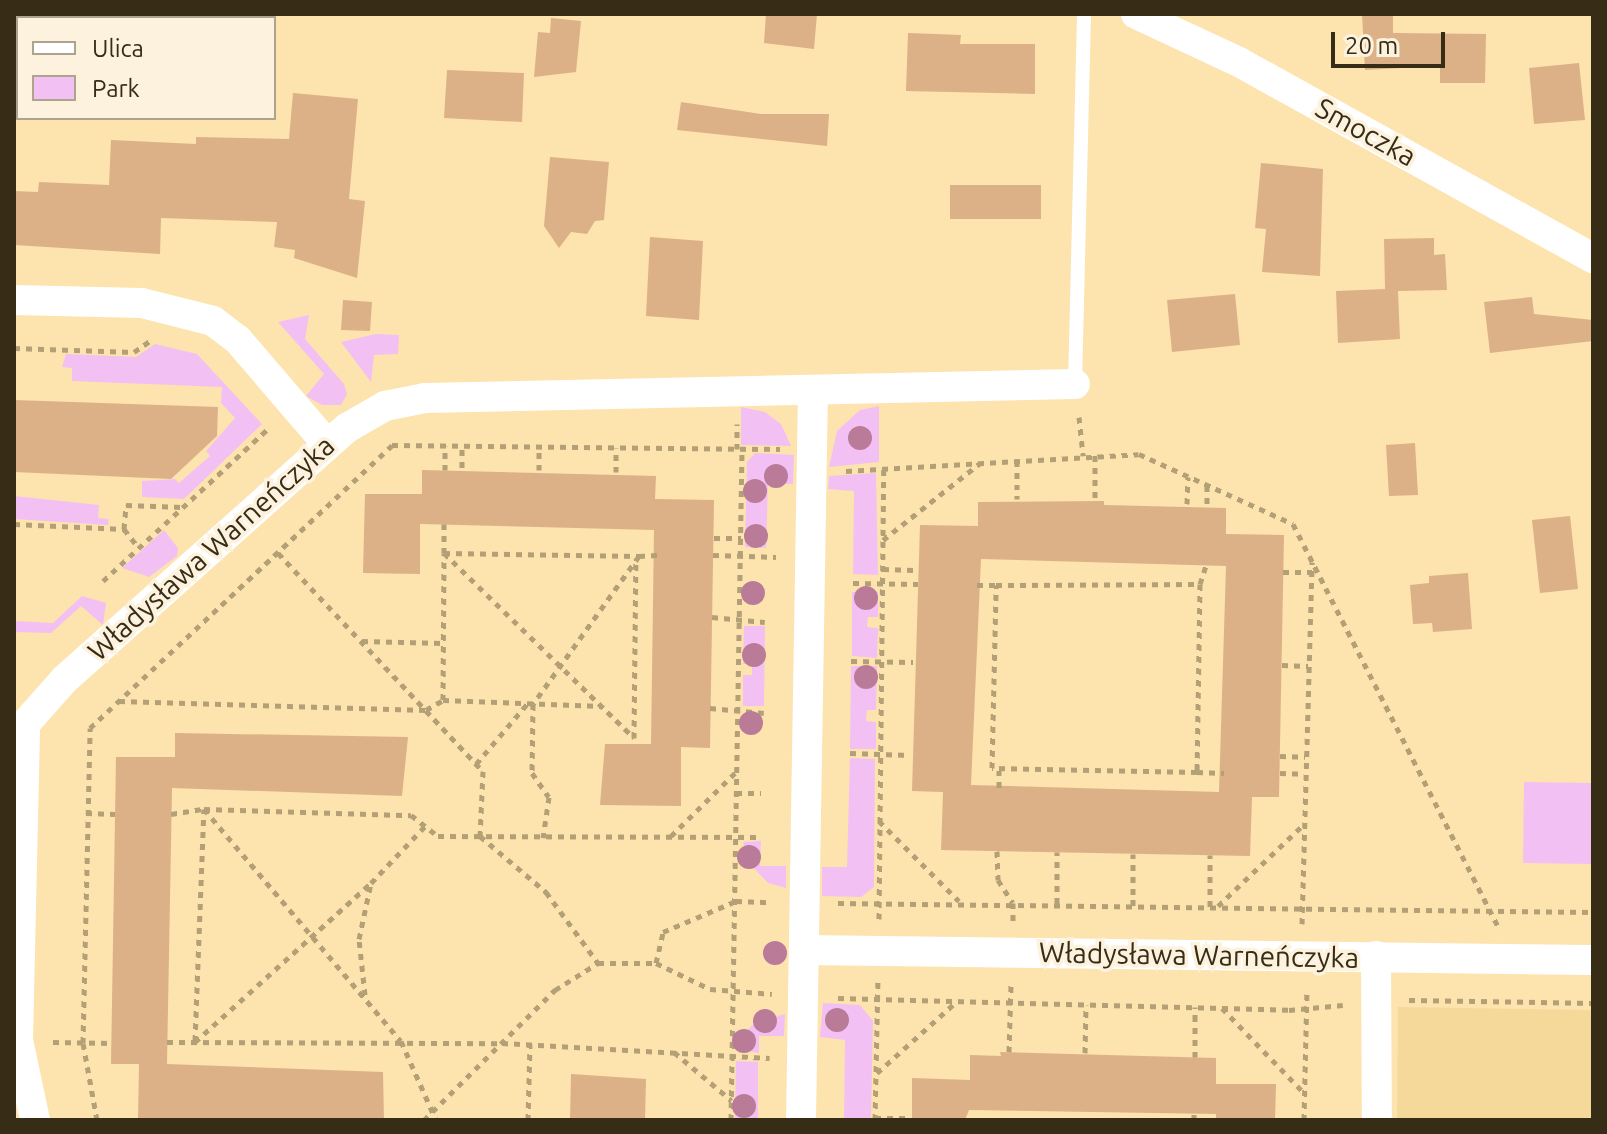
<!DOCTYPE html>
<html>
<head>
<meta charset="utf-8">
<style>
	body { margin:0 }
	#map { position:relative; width:1607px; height:1134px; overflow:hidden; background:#fde3ad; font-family:Ubuntu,sans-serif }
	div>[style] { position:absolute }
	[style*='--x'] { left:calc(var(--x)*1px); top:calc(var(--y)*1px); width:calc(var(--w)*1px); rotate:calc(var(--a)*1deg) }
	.built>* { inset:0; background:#f5d99b }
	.green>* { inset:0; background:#f3c0f4 }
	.building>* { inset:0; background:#dcb187 }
	.path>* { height:5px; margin-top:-2.5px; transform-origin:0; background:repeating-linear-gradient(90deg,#b4a076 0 6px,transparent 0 12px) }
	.lane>* { height:14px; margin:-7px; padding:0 7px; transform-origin:7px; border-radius:7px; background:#fff }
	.street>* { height:30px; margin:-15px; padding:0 15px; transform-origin:15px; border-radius:15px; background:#fff }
	.trees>* { width:24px; height:24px; margin:-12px; border-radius:50%; background:#b97b98 }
	span { translate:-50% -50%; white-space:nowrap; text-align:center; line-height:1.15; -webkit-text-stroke:7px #fcf2dd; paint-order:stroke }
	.street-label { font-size:28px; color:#372d17 }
	.frame { position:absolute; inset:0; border:16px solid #372d17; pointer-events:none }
	.legend { position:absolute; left:16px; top:16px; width:260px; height:104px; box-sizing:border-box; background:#fcf2dd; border:2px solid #ada38e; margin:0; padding:10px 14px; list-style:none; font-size:24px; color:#372d17 }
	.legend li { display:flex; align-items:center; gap:16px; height:40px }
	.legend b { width:40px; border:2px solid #ada38e }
	.scale { position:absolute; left:1331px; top:32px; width:114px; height:36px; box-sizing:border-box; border:4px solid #372d17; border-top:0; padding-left:10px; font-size:24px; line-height:28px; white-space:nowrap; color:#372d17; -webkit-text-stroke:6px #fcf2dd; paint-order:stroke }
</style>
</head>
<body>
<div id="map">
	<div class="built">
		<i style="clip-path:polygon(1398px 1007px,1593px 1010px,1593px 1120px,1397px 1120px)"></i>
	</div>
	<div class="green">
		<i style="clip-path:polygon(309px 315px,305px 339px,344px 384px,347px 394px,341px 405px,322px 405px,306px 396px,324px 374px,278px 322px)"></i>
		<i style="clip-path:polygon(376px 334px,399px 335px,398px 354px,374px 355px,371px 382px,341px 342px)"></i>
		<i style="clip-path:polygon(155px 344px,197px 354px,262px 424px,184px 499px,142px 497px,142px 481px,175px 479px,179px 483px,210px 456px,206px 451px,235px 418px,221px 403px,222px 387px,72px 381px,72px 368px,62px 367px,66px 354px,136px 357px)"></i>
		<i style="clip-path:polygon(879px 406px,879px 462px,829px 467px,837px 431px,860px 410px)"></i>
		<i style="clip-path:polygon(741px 407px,765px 412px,781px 424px,791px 446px,741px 445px)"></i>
		<i style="clip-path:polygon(755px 453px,794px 455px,793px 484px,768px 484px,766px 548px,745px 547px,747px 462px)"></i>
		<i style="clip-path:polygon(876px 473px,878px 575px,853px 574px,854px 491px,828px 489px,829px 476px)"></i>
		<i style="clip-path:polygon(14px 496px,99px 505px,98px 518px,109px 519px,108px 525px,14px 519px)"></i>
		<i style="clip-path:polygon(164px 530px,178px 548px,177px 556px,149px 577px,122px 568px)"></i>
		<i style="clip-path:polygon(852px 592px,878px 592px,878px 617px,868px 617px,867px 627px,878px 628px,877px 658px,852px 656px)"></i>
		<i style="clip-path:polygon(82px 596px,106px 603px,103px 625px,81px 606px,51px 633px,14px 632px,14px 621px,53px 623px)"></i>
		<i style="clip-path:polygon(744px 626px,765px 626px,764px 706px,743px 706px,743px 675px,752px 675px,752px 664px,743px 664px)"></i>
		<i style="clip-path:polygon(851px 666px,877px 666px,876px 710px,867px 710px,866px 721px,876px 722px,876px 749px,850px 749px)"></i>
		<i style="clip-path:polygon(850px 758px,875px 759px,874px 887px,861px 897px,822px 896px,822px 867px,847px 867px)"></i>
		<i style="clip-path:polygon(1524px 782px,1593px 783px,1593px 864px,1523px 863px)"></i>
		<i style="clip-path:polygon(761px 841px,760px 866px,786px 866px,786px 888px,768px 883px,750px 864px,743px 842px)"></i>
		<i style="clip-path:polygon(823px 1003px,860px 1005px,873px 1021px,871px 1120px,844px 1120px,845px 1040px,820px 1037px)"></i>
		<i style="clip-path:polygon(785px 1014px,784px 1036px,759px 1036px,759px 1053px,737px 1049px,738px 1038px,755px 1023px)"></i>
		<i style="clip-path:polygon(736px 1061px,758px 1062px,758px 1120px,735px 1120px)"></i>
	</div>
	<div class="building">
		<i style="clip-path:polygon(766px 14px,817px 14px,814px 49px,764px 43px)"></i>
		<i style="clip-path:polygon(1362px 14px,1393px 14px,1393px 33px,1486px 34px,1485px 83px,1440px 83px,1440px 66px,1365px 70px)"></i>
		<i style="clip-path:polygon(551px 18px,581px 21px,576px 72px,534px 77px,538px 32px,550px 33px)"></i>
		<i style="clip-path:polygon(908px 33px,961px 35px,960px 44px,1035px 44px,1035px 94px,906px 91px)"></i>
		<i style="clip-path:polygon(1579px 63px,1585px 120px,1534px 124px,1529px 68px)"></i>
		<i style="clip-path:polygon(447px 70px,524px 73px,522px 122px,444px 118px)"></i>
		<i style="clip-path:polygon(293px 93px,358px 99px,349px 199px,365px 201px,357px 278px,294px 258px,295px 250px,274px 247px,277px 222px,161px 218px,160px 254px,14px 245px,14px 191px,38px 192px,39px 182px,109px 185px,111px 140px,196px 144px,196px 137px,289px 139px)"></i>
		<i style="clip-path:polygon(681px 102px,761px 114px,829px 114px,827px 146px,677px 130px)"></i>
		<i style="clip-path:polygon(550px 157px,609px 162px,604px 220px,595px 221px,587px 234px,571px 232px,559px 248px,544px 226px)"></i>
		<i style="clip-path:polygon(1261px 163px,1323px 169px,1320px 276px,1262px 272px,1266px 229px,1255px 228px)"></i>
		<i style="clip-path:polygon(950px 185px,1041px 185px,1041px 219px,950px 219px)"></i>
		<i style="clip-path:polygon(650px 237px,703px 241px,699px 320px,646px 316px)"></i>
		<i style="clip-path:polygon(1434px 238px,1434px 255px,1445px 254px,1447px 290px,1398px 291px,1400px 339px,1338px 343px,1336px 291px,1385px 289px,1384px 239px)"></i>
		<i style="clip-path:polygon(1235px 294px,1240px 345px,1172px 352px,1167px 300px)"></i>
		<i style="clip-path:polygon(1532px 297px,1534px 314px,1593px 320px,1593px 341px,1490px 353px,1484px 302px)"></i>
		<i style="clip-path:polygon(343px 300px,372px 302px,370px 331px,341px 330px)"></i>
		<i style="clip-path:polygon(14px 400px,218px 407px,217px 436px,171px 479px,14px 472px)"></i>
		<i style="clip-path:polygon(1415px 443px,1418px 495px,1389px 496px,1386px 445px)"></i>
		<i style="clip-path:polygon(422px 470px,656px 476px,655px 499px,714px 500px,710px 748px,681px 747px,681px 806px,600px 805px,605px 744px,651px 744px,654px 530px,420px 524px,420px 574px,363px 573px,365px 494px,422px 494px)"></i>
		<i style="clip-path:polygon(evenodd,1104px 501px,1104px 505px,1226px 508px,1226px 534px,1284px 535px,1279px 797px,1252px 797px,1250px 856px,941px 850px,943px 792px,912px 791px,920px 525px,978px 526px,978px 502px,1104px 501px,981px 559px,1226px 566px,1219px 792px,971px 785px,981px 559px)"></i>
		<i style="clip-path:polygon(1570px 516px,1578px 589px,1540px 593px,1532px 520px)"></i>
		<i style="clip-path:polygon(1468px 573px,1472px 629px,1433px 632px,1432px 623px,1413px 624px,1410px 585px,1429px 583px,1429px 576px)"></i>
		<i style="clip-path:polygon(175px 733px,408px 737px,402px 796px,172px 788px,167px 1064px,383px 1072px,384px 1120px,138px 1120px,139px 1064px,111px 1064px,116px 757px,175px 757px)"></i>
		<i style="clip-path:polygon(1000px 1052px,1216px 1058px,1216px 1084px,1276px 1084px,1275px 1120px,1216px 1120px,1216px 1114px,969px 1110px,965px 1120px,912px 1120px,912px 1078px,970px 1080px,970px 1055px,1001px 1056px)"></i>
		<i style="clip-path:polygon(571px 1074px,646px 1079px,645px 1120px,570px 1120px)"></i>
	</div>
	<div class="path">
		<i style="--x:14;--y:348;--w:120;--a:1.9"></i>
		<i style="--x:134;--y:352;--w:19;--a:-35"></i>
		<i style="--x:1079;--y:417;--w:39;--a:84"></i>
		<i style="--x:737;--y:449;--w:25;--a:-90"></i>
		<i style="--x:1095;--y:455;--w:46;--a:90"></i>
		<i style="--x:1017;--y:460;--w:39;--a:90"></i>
		<i style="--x:462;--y:468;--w:22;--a:-90"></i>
		<i style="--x:445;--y:470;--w:24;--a:-90"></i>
		<i style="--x:539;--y:470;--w:23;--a:-90"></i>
		<i style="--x:846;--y:471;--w:293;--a:-3.3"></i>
		<i style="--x:1139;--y:454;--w:169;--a:24.4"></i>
		<i style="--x:1293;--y:524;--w:451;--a:63"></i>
		<i style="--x:616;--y:472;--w:24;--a:-90"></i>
		<i style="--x:1207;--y:485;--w:23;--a:90"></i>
		<i style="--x:1187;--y:504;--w:27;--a:-88"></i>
		<i style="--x:14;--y:524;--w:110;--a:2.6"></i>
		<i style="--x:124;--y:529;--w:23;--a:52"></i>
		<i style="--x:444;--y:524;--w:29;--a:90"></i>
		<i style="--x:444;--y:553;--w:265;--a:44.2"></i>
		<i style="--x:634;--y:738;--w:177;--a:-89.4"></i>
		<i style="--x:124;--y:529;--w:24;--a:-85"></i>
		<i style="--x:126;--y:505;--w:57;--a:2"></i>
		<i style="--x:714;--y:538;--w:27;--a:0"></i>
		<i style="--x:883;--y:540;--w:124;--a:-38.4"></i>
		<i style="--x:278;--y:553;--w:299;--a:46.8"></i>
		<i style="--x:483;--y:771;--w:65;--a:92.6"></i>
		<i style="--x:480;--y:836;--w:87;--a:40.3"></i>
		<i style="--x:546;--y:892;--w:88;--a:53.8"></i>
		<i style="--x:713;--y:555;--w:63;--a:1.8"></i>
		<i style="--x:639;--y:556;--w:18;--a:-3"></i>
		<i style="--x:883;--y:569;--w:31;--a:2"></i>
		<i style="--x:1283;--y:572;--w:29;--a:0"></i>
		<i style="--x:103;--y:581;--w:227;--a:-42.7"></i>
		<i style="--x:853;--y:583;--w:65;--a:0.9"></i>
		<i style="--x:1200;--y:584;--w:20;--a:-72"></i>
		<i style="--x:977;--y:585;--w:19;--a:0"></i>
		<i style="--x:712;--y:617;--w:53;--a:5.4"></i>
		<i style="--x:362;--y:641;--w:81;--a:1.4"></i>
		<i style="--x:851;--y:661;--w:62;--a:0.9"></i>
		<i style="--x:1282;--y:665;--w:26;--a:2"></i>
		<i style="--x:443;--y:700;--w:159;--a:2.2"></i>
		<i style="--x:119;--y:701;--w:307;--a:1.7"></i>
		<i style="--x:426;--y:710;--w:20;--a:-30"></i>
		<i style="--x:443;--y:700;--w:147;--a:-89.6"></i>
		<i style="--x:444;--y:553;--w:195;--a:0.9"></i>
		<i style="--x:639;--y:556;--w:182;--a:125.6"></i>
		<i style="--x:533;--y:704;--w:69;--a:90.8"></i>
		<i style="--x:532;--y:773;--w:29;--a:55"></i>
		<i style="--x:549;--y:797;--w:41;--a:98.3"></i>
		<i style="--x:710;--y:708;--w:54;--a:5.3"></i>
		<i style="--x:850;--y:753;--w:60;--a:1.9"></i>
		<i style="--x:1280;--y:756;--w:25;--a:2"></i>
		<i style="--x:476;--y:764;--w:79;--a:-49.6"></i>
		<i style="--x:999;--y:770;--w:20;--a:90"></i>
		<i style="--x:1197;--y:772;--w:205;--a:-178.9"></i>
		<i style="--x:992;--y:768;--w:183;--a:-88.7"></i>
		<i style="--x:996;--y:585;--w:204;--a:-0.3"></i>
		<i style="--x:1200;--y:584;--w:188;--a:90.9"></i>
		<i style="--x:1197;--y:772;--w:27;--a:2"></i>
		<i style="--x:1280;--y:773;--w:24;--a:2"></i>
		<i style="--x:736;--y:793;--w:25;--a:0"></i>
		<i style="--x:204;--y:809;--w:304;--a:49.7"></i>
		<i style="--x:401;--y:1041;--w:86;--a:66.1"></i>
		<i style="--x:86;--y:813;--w:29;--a:2"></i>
		<i style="--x:171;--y:814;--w:33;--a:-9"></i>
		<i style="--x:204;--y:809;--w:207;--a:1.7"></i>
		<i style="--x:411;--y:815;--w:34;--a:38"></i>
		<i style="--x:438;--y:836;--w:322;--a:0.2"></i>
		<i style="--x:879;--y:821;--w:113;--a:45"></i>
		<i style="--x:671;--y:836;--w:93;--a:-44.6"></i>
		<i style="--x:997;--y:851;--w:29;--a:88"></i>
		<i style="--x:998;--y:880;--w:27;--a:57"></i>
		<i style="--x:1013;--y:903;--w:19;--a:90"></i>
		<i style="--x:838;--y:903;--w:755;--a:0.68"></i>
		<i style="--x:1057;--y:904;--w:52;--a:-90"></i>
		<i style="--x:1133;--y:906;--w:52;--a:-90"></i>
		<i style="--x:1218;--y:906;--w:116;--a:-43.6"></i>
		<i style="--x:1210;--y:907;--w:52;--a:-90"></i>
		<i style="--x:879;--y:919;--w:451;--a:-89.4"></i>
		<i style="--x:1302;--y:924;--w:362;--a:-88.4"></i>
		<i style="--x:656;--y:963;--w:32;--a:-77"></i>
		<i style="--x:663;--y:932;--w:79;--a:-23"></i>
		<i style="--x:736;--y:901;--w:36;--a:2"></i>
		<i style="--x:365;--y:995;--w:56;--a:-96.1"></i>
		<i style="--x:359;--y:939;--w:57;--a:-77.9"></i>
		<i style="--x:838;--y:998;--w:451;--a:1.5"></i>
		<i style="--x:1289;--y:1010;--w:54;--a:-5.3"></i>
		<i style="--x:1409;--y:1000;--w:184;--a:0.9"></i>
		<i style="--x:1222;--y:1008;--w:118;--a:46"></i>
		<i style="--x:195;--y:1041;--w:232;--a:-87.8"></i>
		<i style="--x:53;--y:1042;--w:59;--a:1"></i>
		<i style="--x:167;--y:1042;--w:335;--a:0.2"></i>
		<i style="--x:502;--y:1043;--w:268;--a:3.2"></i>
		<i style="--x:195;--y:1042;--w:237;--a:-42.1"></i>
		<i style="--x:371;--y:883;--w:79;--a:-46.5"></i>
		<i style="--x:674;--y:1052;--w:75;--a:40.1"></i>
		<i style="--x:1009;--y:1052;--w:69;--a:-88.3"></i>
		<i style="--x:1085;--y:1053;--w:48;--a:-88.8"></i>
		<i style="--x:1195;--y:1057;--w:50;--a:-90"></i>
		<i style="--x:877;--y:1073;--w:106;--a:-41.9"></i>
		<i style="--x:875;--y:1118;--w:33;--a:0"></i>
		<i style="--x:97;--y:1120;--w:78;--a:-100.3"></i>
		<i style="--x:83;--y:1043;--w:315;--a:-88.7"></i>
		<i style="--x:90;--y:728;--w:414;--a:-43.1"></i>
		<i style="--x:392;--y:445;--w:388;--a:0.6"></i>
		<i style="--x:424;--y:1120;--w:185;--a:-44.8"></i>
		<i style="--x:555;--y:990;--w:51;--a:-32.1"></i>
		<i style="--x:598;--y:963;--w:58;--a:0"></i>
		<i style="--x:656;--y:963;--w:60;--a:25.7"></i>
		<i style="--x:710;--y:989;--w:62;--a:4.6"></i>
		<i style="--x:528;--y:1120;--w:76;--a:-88.5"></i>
		<i style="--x:731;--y:1120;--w:671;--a:-89.06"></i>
		<i style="--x:875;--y:1120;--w:138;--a:-88.8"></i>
		<i style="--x:1194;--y:1120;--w:7;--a:-90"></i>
		<i style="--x:1304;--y:1120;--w:131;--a:-88.7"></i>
	</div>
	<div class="lane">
		<i style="--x:1075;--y:384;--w:370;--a:-88.6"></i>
	</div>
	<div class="street">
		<i style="--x:1136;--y:14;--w:114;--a:25"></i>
		<i style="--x:1239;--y:62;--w:405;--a:29"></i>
		<i style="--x:14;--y:300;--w:128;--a:1.3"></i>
		<i style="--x:142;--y:303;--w:73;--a:14.2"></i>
		<i style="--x:213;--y:321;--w:31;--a:37"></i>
		<i style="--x:238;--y:340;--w:137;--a:49.4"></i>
		<i style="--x:805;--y:950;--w:788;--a:0.73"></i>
		<i style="--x:1376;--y:956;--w:164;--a:89.7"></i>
		<i style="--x:35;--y:1120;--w:82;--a:-102"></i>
		<i style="--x:18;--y:1040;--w:316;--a:-88.7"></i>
		<i style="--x:25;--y:724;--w:60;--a:-48.4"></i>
		<i style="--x:65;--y:679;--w:378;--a:-41.7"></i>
		<i style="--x:347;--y:428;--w:44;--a:-30.1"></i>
		<i style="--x:385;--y:406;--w:41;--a:-11.3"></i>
		<i style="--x:425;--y:398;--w:650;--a:-1.23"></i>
		<i style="--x:801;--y:1120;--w:730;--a:-89.06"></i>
	</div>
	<div class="trees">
		<i style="left:860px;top:438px"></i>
		<i style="left:776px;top:476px"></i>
		<i style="left:755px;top:491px"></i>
		<i style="left:756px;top:536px"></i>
		<i style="left:753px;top:593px"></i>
		<i style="left:866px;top:598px"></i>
		<i style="left:754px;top:655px"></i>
		<i style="left:866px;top:677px"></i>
		<i style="left:751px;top:723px"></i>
		<i style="left:749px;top:857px"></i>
		<i style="left:775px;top:953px"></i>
		<i style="left:837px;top:1020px"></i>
		<i style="left:765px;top:1021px"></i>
		<i style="left:744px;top:1041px"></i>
		<i style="left:744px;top:1106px"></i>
	</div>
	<div class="street-label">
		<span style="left:1366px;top:132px;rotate:29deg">Smoczka</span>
		<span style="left:211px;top:548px;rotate:-42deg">Władysława Warneńczyka</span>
		<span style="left:1199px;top:955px;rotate:1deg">Władysława Warneńczyka</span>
	</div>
	<div class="frame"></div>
	<ul class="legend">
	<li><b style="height:10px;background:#fff"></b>Ulica</li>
	<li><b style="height:22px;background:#f3c0f4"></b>Park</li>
	</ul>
	<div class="scale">20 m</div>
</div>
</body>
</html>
